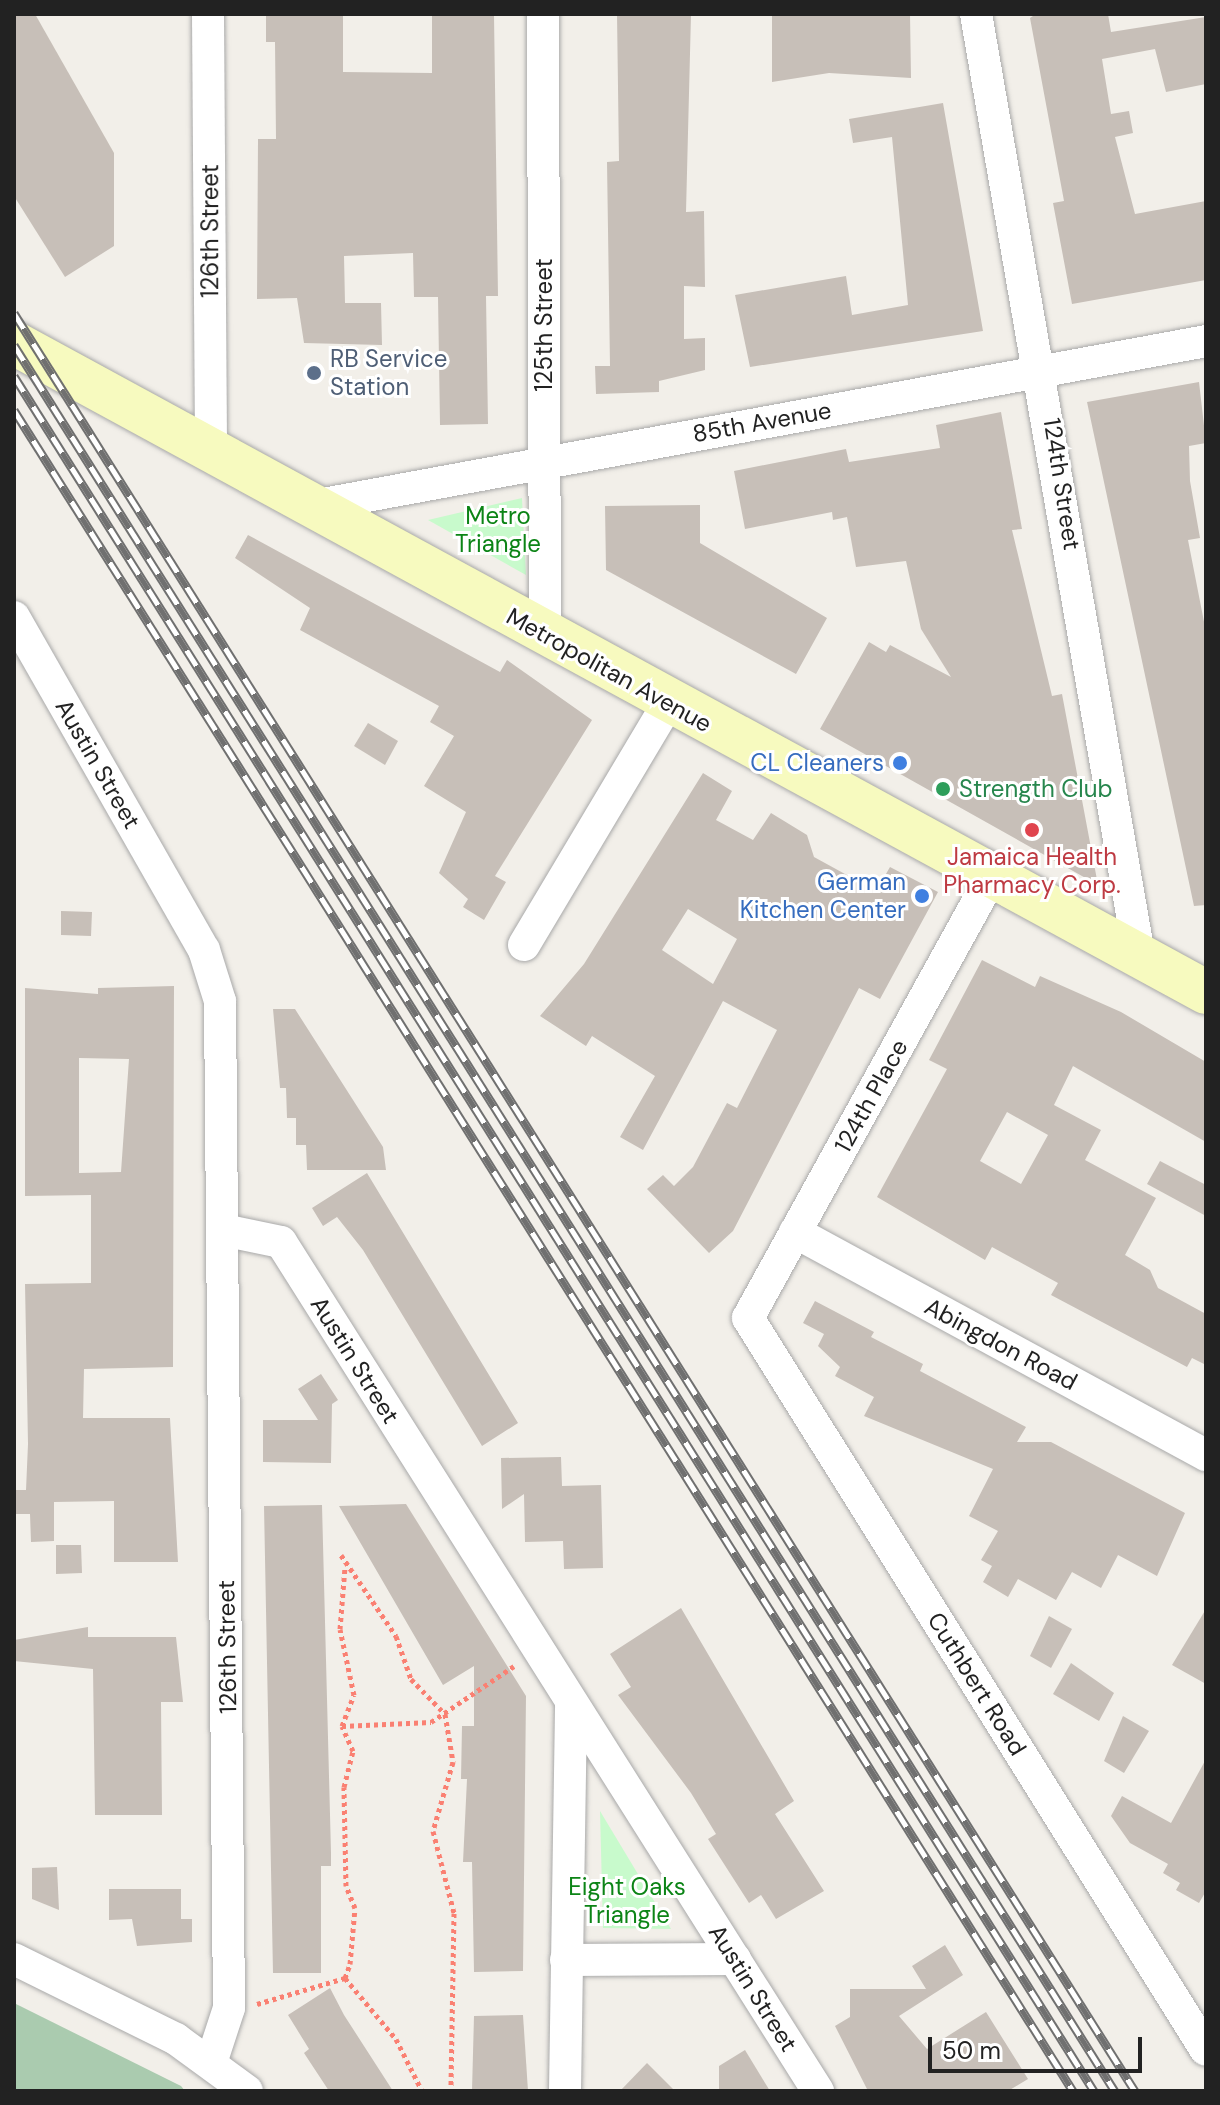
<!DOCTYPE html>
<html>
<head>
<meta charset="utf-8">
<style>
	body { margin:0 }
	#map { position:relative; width:1220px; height:2105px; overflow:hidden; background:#f2efe9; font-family:"DM Sans",sans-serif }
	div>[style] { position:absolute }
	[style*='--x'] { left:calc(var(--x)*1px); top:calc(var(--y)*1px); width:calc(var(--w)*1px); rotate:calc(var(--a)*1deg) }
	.cemetery>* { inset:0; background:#aacbaf }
	.park>* { inset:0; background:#c8facc }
	.building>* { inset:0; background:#c7bfb8 }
	.path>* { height:5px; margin-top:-2.5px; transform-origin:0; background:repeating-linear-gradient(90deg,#fa8072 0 4px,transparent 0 8px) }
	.roads { filter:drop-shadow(0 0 2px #a9a9a9) drop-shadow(0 0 2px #a9a9a9) }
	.street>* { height:32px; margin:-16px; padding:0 16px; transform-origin:16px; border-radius:16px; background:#fff }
	.secondary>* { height:44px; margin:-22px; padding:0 22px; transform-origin:22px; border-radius:22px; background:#f7fabf }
	.rail>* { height:9px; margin-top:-4.5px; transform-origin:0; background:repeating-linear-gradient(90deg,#fff 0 18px,#707070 0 36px); box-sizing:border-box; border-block:2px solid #707070 }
	.dots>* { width:22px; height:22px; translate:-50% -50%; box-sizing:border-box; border:4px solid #fff; border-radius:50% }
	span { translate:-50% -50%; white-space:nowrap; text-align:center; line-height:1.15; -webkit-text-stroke:6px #fff; paint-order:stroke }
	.street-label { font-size:24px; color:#222 }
	.service-label { font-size:24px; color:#4e5e75 }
	.left { translate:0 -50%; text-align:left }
	.park-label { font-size:24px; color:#0c8416 }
	.shop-label { font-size:24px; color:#366cbe }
	.right { translate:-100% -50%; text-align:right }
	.leisure-label { font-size:24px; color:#27864d }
	.health-label { font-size:24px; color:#be3a42 }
	.frame { position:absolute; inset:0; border:16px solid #222; pointer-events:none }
	.scale { position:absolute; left:928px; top:2037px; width:214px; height:36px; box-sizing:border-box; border:4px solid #222; border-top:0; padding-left:10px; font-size:24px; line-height:28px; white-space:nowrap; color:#222; -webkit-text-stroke:6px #fff; paint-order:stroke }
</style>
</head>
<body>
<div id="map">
	<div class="cemetery">
		<i style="clip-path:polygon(14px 2003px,181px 2086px,185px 2091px,14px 2091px)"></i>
	</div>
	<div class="park">
		<i style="clip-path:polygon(522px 498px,526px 575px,428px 520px)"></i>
		<i style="clip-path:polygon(600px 1811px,671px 1929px,603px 1928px)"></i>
	</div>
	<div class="building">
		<i style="clip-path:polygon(14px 14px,35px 14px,114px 153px,114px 246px,65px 277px,14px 196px)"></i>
		<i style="clip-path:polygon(266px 14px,343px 14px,343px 72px,432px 73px,432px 15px,494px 15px,498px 296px,486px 296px,488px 424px,440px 425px,438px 297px,414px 297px,413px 253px,344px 256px,345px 303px,381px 303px,382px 345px,304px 343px,297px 298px,257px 299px,258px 139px,276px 139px,275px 42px,266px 42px)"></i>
		<i style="clip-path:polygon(617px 14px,691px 14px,686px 212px,704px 211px,705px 287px,684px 286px,684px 339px,705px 338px,705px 370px,659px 381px,659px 392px,596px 394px,595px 366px,610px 366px,607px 162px,619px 161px)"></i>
		<i style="clip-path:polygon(772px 14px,910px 14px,911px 78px,829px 73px,772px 82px)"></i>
		<i style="clip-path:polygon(1036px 14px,1108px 14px,1111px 32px,1206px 17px,1206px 84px,1166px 92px,1155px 49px,1102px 59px,1111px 114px,1129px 111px,1133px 133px,1115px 137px,1135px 214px,1206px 201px,1206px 280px,1072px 304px,1053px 203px,1064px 201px,1030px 18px)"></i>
		<i style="clip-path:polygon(943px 103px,983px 331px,750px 367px,735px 295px,846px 276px,852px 315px,908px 305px,892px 137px,853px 143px,849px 119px)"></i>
		<i style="clip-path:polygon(1199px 382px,1206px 443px,1189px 446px,1190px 481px,1200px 538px,1188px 540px,1206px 632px,1206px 905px,1194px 906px,1087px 402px)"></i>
		<i style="clip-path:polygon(1001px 412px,1022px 529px,1012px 530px,1052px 696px,1062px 694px,1098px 885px,820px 729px,869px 642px,886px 652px,890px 645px,951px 677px,921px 629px,906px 561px,856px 567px,847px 517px,833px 520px,832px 512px,745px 529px,734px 471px,846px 449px,849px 462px,940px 448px,936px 425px)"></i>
		<i style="clip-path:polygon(700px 505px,700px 543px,827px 618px,796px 674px,606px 570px,605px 506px)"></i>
		<i style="clip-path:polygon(248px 535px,500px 672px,507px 660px,592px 720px,495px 876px,506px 882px,484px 920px,463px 907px,468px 899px,439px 873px,466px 812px,424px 786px,454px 736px,430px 722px,439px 706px,300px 630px,310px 608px,235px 558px)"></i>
		<i style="clip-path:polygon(368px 723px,398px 741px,385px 765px,354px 746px)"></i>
		<i style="clip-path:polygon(evenodd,703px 773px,732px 791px,716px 820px,753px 840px,771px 813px,807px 835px,814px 857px,876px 891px,890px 867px,938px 892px,880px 999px,859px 988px,733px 1231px,709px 1253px,647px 1189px,663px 1175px,674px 1186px,693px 1167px,727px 1103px,737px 1108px,777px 1030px,723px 1001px,643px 1150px,620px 1137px,655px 1076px,592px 1036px,586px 1046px,540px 1016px,584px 964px,703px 773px,688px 909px,737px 939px,713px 984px,662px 950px,688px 909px)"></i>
		<i style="clip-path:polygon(61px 911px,92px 912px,91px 936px,61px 935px)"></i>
		<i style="clip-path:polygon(evenodd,982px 960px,1035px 987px,1040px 976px,1121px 1012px,1206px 1062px,1206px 1142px,1073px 1066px,1054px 1105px,1101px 1130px,1085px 1160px,1156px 1198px,1125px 1255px,1150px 1270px,1158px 1288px,1206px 1314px,1206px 1365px,1192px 1358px,1187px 1367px,1051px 1295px,1058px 1283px,992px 1247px,985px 1260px,877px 1197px,947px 1069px,929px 1060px,982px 960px,1007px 1112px,1048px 1135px,1021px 1184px,980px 1161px,1007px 1112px)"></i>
		<i style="clip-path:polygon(evenodd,174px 986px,173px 1367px,84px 1369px,83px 1418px,170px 1418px,178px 1562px,114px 1562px,114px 1501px,54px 1502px,54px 1541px,31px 1542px,30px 1514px,14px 1514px,14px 1490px,26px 1490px,28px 1444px,25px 1284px,91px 1283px,91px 1195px,25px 1196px,25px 988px,98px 994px,98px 988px,174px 986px,79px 1058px,129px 1059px,121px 1172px,79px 1173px,79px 1058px)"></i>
		<i style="clip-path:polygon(273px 1009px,295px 1009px,383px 1147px,386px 1170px,307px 1170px,306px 1145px,296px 1145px,296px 1118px,287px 1118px,286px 1088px,280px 1088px)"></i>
		<i style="clip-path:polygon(1160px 1161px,1206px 1185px,1206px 1216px,1147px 1184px)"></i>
		<i style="clip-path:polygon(367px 1173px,518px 1423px,482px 1446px,363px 1250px,337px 1217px,323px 1226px,312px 1208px)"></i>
		<i style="clip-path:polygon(815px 1301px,874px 1332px,871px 1337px,923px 1364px,920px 1371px,1026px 1427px,1017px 1442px,1051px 1442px,1185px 1513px,1157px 1576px,1118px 1555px,1101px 1588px,1072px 1572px,1056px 1600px,1018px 1579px,1008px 1597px,983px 1582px,992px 1566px,981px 1560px,998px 1531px,969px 1516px,993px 1469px,864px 1416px,874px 1397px,835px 1376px,840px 1367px,818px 1346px,824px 1334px,803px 1323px)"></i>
		<i style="clip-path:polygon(321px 1374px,338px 1400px,332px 1404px,331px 1463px,263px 1462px,263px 1420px,318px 1420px,298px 1389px)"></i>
		<i style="clip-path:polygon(561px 1457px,562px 1486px,601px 1485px,603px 1568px,564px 1569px,563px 1541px,525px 1542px,524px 1494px,502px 1509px,501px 1458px)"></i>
		<i style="clip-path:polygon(406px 1504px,526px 1696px,523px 1971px,474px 1972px,472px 1862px,463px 1862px,467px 1779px,461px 1779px,462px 1726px,474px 1726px,474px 1666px,443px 1685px,339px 1506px)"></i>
		<i style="clip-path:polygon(322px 1505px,331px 1853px,331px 1866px,321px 1866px,321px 1973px,273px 1973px,264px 1506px)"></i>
		<i style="clip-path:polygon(56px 1545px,81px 1545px,82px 1573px,56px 1574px)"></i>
		<i style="clip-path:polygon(681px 1608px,794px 1801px,775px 1814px,824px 1891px,776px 1919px,761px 1895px,749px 1903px,708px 1839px,716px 1834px,691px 1793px,618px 1695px,631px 1687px,610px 1654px)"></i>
		<i style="clip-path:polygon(1206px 1609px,1206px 1684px,1172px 1665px)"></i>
		<i style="clip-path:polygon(1049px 1616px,1072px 1629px,1051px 1668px,1030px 1656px)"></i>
		<i style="clip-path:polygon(88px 1627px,88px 1637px,176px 1637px,183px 1702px,161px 1702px,162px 1815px,95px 1815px,93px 1669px,14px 1661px,14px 1640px)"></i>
		<i style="clip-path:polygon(1071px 1663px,1114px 1693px,1099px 1721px,1053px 1694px)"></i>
		<i style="clip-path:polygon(1123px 1716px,1149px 1731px,1124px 1773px,1104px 1761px)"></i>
		<i style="clip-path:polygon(1206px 1759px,1206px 1891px,1199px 1903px,1176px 1890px,1180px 1883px,1163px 1873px,1168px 1864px,1130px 1843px,1111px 1816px,1122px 1796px,1171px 1823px)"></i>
		<i style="clip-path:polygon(57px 1867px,59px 1910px,32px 1899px,32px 1868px)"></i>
		<i style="clip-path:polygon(109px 1889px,181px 1889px,181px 1919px,192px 1919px,192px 1942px,137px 1946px,132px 1919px,109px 1920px)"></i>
		<i style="clip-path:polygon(945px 1945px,963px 1975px,899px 2016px,927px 2049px,986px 2012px,1028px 2079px,1008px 2091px,868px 2091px,835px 2026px,850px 2017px,850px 1989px,926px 1989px,912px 1966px)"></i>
		<i style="clip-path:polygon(330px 1988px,344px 2015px,393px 2091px,329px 2091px,304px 2053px,309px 2049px,288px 2015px)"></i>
		<i style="clip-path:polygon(523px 2015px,528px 2091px,472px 2091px,474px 2016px)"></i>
		<i style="clip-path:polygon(745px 2050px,770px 2091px,719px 2091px,719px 2066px)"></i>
		<i style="clip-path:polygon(647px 2063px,675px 2091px,620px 2091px)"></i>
	</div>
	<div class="path">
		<i style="--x:341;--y:1555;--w:98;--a:55.8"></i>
		<i style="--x:396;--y:1636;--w:46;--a:70.8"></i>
		<i style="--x:411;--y:1679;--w:49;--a:45.8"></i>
		<i style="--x:445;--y:1714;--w:49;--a:80.5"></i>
		<i style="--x:453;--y:1762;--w:72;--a:106.2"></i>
		<i style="--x:433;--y:1831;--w:85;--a:75.6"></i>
		<i style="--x:454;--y:1913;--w:178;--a:91"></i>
		<i style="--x:342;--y:1726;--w:33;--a:-69"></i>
		<i style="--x:354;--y:1695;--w:67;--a:-102"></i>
		<i style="--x:340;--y:1629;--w:62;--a:-85.4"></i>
		<i style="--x:345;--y:1978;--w:80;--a:50.1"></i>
		<i style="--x:396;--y:2039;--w:58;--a:63.4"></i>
		<i style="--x:257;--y:2004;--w:92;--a:-16.5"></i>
		<i style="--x:345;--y:1978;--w:15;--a:-70"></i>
		<i style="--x:350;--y:1964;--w:56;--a:-84.9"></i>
		<i style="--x:355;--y:1908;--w:24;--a:-112"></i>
		<i style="--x:346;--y:1886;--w:99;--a:-91.2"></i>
		<i style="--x:344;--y:1787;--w:37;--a:-76"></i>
		<i style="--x:353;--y:1751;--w:27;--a:-114"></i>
		<i style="--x:342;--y:1726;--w:89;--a:-2.6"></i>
		<i style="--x:431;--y:1722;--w:100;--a:-34"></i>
	</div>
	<div class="roads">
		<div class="street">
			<i style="--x:208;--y:14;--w:434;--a:89.6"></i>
			<i style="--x:543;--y:14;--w:622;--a:89.82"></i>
			<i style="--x:976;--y:14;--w:955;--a:80.17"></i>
			<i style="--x:318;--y:505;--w:903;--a:-10.46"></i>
			<i style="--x:14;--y:617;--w:383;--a:60.3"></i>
			<i style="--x:204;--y:950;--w:53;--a:72.6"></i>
			<i style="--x:220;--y:1001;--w:1007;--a:89.49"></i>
			<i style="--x:229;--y:2008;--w:55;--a:108.1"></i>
			<i style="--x:993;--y:874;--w:507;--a:118.89"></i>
			<i style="--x:748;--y:1318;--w:863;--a:57.97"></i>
			<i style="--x:524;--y:945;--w:282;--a:-59.2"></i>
			<i style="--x:223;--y:1230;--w:59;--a:11.7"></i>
			<i style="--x:281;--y:1242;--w:1005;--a:57.69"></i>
			<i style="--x:795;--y:1232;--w:468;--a:28.5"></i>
			<i style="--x:14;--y:1959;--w:181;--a:26.3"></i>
			<i style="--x:176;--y:2039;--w:88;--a:36.2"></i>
			<i style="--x:566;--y:1960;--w:169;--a:-0.3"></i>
			<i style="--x:565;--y:2091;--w:388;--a:-89.1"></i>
		</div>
		<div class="secondary">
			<i style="--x:14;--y:343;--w:1357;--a:28.57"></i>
		</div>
	</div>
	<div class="rail">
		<i style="--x:14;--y:313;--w:2102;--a:57.77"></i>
		<i style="--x:14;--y:345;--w:2064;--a:57.77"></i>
		<i style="--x:14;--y:376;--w:2027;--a:57.8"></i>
		<i style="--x:14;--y:410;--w:1987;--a:57.79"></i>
	</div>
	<div class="dots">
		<i style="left:314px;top:373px;background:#5c6f8a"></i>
		<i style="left:900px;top:763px;background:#3f7fe0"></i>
		<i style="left:943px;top:789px;background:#2e9e5b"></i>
		<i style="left:1032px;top:830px;background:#e0444e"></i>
		<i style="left:922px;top:896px;background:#3f7fe0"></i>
	</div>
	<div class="street-label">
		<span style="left:210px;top:231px;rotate:-90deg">126th Street</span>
		<span style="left:544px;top:325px;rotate:-90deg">125th Street</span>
		<span style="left:762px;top:422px;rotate:-10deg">85th Avenue</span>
		<span style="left:1062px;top:484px;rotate:81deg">124th Street</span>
		<span style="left:609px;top:670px;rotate:29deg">Metropolitan Avenue</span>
		<span style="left:98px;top:764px;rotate:60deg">Austin Street</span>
		<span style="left:871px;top:1096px;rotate:-61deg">124th Place</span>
		<span style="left:1001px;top:1344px;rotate:28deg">Abingdon Road</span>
		<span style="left:355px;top:1360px;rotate:58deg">Austin Street</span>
		<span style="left:227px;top:1647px;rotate:-91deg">126th Street</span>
		<span style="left:977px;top:1684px;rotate:58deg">Cuthbert Road</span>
		<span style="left:753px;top:1988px;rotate:58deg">Austin Street</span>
	</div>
	<div class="service-label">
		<span class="left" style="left:330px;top:373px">RB Service<br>Station</span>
	</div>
	<div class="park-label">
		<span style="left:498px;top:530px">Metro<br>Triangle</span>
		<span style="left:627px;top:1901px">Eight Oaks<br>Triangle</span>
	</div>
	<div class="shop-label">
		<span class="right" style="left:884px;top:763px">CL Cleaners</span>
		<span class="right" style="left:906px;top:896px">German<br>Kitchen Center</span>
	</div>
	<div class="leisure-label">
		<span class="left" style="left:959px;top:789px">Strength Club</span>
	</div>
	<div class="health-label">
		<span style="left:1032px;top:871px">Jamaica Health<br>Pharmacy Corp.</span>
	</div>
	<div class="frame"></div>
	<div class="scale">50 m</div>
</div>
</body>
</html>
